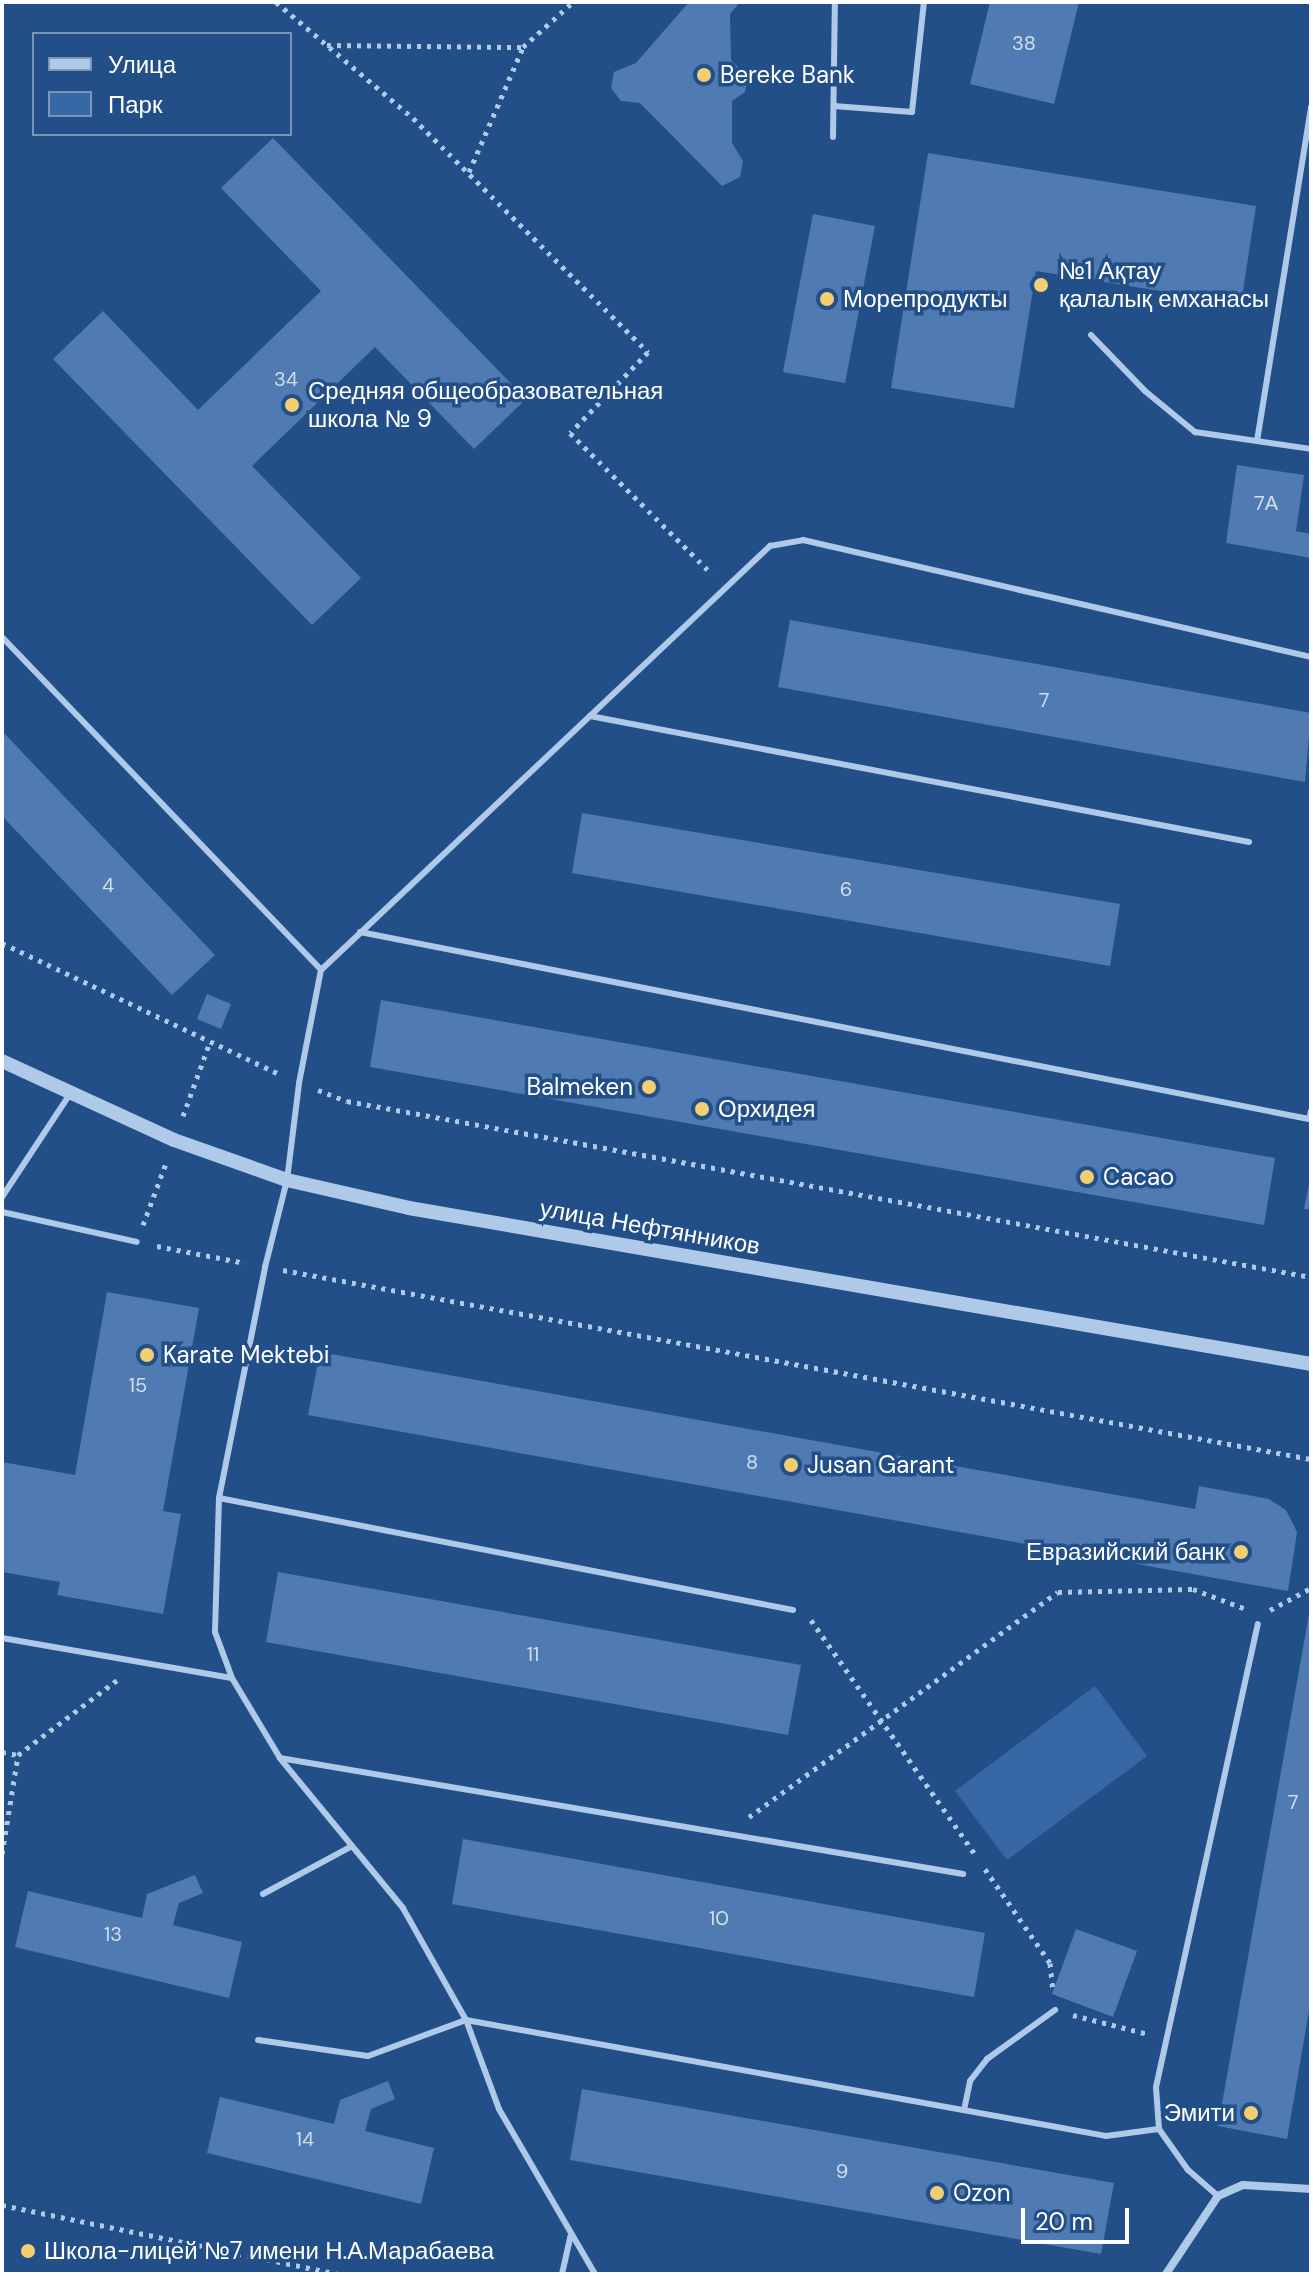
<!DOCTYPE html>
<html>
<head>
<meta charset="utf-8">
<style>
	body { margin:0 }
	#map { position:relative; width:1313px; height:2276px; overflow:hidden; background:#234f88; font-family:"DM Sans",sans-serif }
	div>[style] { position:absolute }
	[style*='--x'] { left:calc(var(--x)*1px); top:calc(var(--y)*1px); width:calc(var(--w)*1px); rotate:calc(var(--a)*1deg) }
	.green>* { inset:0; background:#3768a5 }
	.building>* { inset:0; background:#507bb2 }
	.path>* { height:5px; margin-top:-2.5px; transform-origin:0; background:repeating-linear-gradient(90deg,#afc9e9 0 4px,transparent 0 10px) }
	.service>* { height:6px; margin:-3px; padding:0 3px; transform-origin:3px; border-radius:3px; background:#afc9e9 }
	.minor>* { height:8px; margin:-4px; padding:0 4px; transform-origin:4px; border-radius:4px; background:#afc9e9 }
	.tertiary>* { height:14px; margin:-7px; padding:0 7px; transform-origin:7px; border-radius:7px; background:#afc9e9 }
	.dots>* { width:22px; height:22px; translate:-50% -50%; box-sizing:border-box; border:4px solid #234f88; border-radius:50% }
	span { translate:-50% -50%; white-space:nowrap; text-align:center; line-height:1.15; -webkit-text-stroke:7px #234f88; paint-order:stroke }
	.number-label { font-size:20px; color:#d3deec }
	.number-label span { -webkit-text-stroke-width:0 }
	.poi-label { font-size:24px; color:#fff }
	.left { translate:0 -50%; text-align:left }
	.right { translate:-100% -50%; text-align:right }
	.street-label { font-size:24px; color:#fff }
	.frame { position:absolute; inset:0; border:4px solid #fff; pointer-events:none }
	.legend { position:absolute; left:32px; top:32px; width:260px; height:104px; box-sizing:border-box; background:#234f88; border:2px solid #7b95b8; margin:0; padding:10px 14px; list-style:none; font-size:24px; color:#fff }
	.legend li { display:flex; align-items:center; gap:16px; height:40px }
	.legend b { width:40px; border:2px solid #7b95b8 }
	.scale { position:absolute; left:1021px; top:2208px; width:108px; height:36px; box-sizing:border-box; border:4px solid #fff; border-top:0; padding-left:10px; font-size:24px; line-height:28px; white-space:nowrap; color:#fff; -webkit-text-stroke:6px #234f88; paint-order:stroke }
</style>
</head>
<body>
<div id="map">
	<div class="green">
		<i style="clip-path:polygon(1095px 1686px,1147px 1756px,1007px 1860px,955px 1791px)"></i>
	</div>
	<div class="building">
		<i style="clip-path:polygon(689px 2px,740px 2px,730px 14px,731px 60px,748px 77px,745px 92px,732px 101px,732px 143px,743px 161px,740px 177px,722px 186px,640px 103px,621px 101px,611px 88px,614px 72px,636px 63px)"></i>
		<i style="clip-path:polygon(990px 2px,1079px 2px,1054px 104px,970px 84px)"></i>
		<i style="clip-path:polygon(273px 138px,526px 399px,474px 449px,375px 347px,252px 466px,361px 578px,312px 625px,53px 359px,103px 311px,198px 410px,321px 291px,221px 188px)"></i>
		<i style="clip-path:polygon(928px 153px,1256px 206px,1241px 304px,1036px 271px,1014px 408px,891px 388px)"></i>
		<i style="clip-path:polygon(813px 214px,875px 226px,845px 383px,783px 372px)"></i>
		<i style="clip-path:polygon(1237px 465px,1304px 475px,1296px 531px,1311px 534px,1311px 558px,1226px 543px)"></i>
		<i style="clip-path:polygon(790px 620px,1311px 713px,1305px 782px,778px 687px)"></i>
		<i style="clip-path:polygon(2px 731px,215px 955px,172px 995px,2px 816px)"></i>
		<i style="clip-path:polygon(582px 813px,1120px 904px,1110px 966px,572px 873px)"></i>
		<i style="clip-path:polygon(207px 994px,231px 1004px,221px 1029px,197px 1019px)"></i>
		<i style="clip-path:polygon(381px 1000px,1275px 1158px,1264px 1225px,370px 1067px)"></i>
		<i style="clip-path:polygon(1311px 1175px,1311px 1210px,1304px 1209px)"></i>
		<i style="clip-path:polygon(107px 1292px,199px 1308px,163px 1511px,181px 1514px,163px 1614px,57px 1595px,60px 1582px,2px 1572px,2px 1462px,75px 1475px)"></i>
		<i style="clip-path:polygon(320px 1352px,1195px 1509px,1199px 1486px,1269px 1499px,1286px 1510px,1297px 1532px,1288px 1591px,308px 1415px)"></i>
		<i style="clip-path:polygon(278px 1572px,801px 1665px,788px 1735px,266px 1642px)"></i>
		<i style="clip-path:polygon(1311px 1603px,1311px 1999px,1287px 2139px,1218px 2126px)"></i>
		<i style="clip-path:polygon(463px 1839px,985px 1933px,974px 1997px,452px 1904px)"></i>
		<i style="clip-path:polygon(195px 1875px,203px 1893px,179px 1903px,173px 1925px,242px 1942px,229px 1998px,15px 1947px,28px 1891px,142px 1918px,147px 1894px)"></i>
		<i style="clip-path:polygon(1076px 1929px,1137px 1951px,1113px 2017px,1052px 1994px)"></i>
		<i style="clip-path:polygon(388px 2081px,395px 2099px,371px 2109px,365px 2131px,434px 2148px,421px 2204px,207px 2153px,220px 2097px,334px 2124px,340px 2100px)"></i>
		<i style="clip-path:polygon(582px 2089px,1114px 2183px,1101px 2254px,570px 2160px)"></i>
	</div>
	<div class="path">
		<i style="--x:276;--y:2;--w:180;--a:40.3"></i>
		<i style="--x:413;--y:118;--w:332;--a:44.9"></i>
		<i style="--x:648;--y:352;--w:112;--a:133.9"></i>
		<i style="--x:570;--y:433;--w:200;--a:44.8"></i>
		<i style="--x:327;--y:45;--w:196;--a:0.6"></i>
		<i style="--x:523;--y:47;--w:67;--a:-42"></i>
		<i style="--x:469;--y:172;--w:136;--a:-66.6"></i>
		<i style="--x:2;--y:943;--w:306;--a:25.3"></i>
		<i style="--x:318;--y:1090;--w:31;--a:21"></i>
		<i style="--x:347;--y:1101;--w:980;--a:10.35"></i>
		<i style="--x:183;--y:1116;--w:79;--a:-70"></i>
		<i style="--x:143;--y:1225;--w:66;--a:-69.6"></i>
		<i style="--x:157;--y:1246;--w:90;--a:10.9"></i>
		<i style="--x:283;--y:1270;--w:1045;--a:10.42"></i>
		<i style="--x:1270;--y:1610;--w:47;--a:-28.2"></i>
		<i style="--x:811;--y:1620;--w:289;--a:55"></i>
		<i style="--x:2;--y:1752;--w:16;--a:11"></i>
		<i style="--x:18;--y:1755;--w:124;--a:-37.1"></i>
		<i style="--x:749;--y:1817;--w:382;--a:-36.1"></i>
		<i style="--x:1058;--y:1592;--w:135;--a:-1.3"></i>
		<i style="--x:1193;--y:1589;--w:57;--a:20.7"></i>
		<i style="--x:2;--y:1854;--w:100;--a:-80.8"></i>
		<i style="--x:985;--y:1869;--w:114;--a:55.3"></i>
		<i style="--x:1050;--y:1963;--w:28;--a:84"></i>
		<i style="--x:1073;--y:2015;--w:77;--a:14.2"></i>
		<i style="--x:2;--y:2205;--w:342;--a:11.6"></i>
	</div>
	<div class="service">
		<i style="--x:834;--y:106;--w:78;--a:4.4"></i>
		<i style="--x:912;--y:112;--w:111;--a:-83.8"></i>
		<i style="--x:833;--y:137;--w:135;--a:-89.2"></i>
		<i style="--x:1091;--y:335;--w:78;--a:46"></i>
		<i style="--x:1145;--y:391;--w:65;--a:39.4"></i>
		<i style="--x:1195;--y:432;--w:117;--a:8.3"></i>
		<i style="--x:1257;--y:441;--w:339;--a:-80.8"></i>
		<i style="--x:2;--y:637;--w:461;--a:46.2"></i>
		<i style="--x:590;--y:716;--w:671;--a:10.82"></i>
		<i style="--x:360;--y:932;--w:967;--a:11.15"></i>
		<i style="--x:1309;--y:1119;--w:8;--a:-76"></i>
		<i style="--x:2;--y:1197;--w:123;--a:-56.6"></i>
		<i style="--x:2;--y:1212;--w:138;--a:12.5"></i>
		<i style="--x:219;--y:1498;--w:585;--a:11.04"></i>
		<i style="--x:2;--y:1638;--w:233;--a:9.9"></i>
		<i style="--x:280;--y:1758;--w:693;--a:9.64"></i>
		<i style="--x:263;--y:1894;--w:101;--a:-28.3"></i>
		<i style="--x:258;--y:2040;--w:111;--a:8.3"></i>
		<i style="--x:368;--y:2056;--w:104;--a:-20.2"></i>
		<i style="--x:466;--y:2020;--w:650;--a:10.27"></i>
		<i style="--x:1106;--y:2136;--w:53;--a:-7.5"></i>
		<i style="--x:964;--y:2110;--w:30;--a:-78"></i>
		<i style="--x:970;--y:2081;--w:28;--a:-52"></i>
		<i style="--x:987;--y:2059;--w:84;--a:-35.8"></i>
		<i style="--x:1218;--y:2196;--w:40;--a:-139"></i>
		<i style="--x:1188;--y:2170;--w:50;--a:-125.3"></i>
		<i style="--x:1159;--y:2129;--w:42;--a:-94.1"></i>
		<i style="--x:1156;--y:2087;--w:474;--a:-77.6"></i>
		<i style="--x:562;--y:2274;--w:41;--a:-77.3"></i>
		<i style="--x:595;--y:2274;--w:191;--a:-120.2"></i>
		<i style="--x:499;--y:2109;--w:95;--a:-110.3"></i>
		<i style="--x:466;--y:2020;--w:129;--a:-119.4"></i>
		<i style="--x:403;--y:1908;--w:194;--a:-129.4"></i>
		<i style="--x:280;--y:1758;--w:93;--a:-121"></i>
		<i style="--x:232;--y:1678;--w:49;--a:-110.3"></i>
		<i style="--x:215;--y:1632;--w:134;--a:-88.3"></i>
		<i style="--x:219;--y:1498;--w:236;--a:-78.7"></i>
		<i style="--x:265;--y:1267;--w:90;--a:-75.8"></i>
		<i style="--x:287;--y:1180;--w:98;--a:-82.9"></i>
		<i style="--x:299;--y:1083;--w:115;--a:-79"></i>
		<i style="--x:321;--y:970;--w:618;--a:-43.36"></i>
		<i style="--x:770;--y:546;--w:34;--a:-10"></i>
		<i style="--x:803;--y:540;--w:521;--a:12.97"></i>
	</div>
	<div class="minor">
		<i style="--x:1166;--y:2274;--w:94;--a:-56.3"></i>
		<i style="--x:1218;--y:2196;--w:27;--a:-24"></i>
		<i style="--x:1243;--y:2185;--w:68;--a:3.4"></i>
	</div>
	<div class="tertiary">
		<i style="--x:2;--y:1061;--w:189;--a:24.7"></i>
		<i style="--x:174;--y:1140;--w:120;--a:19.5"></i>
		<i style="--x:287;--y:1180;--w:125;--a:12.9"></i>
		<i style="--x:409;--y:1208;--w:915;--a:9.81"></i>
	</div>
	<div class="dots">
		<i style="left:704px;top:75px;background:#f4cf72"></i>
		<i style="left:1041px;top:285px;background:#f4cf72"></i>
		<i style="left:827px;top:299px;background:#f4cf72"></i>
		<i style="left:292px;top:405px;background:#f4cf72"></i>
		<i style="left:649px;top:1087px;background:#f4cf72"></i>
		<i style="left:702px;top:1109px;background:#f4cf72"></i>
		<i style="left:1087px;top:1177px;background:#f4cf72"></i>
		<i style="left:147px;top:1355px;background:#f4cf72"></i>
		<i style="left:791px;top:1465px;background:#f4cf72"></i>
		<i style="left:1241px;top:1552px;background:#f4cf72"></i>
		<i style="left:1251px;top:2113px;background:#f4cf72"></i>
		<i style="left:937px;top:2193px;background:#f4cf72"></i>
		<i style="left:28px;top:2251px;background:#f4cf72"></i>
	</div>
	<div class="number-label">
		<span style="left:1024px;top:43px">38</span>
		<span style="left:286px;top:379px">34</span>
		<span style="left:1266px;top:503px">7А</span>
		<span style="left:1044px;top:700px">7</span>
		<span style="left:108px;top:885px">4</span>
		<span style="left:846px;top:889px">6</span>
		<span style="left:138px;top:1385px">15</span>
		<span style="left:752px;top:1462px">8</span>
		<span style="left:533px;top:1654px">11</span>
		<span style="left:1293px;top:1802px">7</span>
		<span style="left:719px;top:1918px">10</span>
		<span style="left:113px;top:1934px">13</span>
		<span style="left:305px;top:2139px">14</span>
		<span style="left:842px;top:2171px">9</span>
	</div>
	<div class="poi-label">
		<span class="left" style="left:720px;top:75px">Bereke Bank</span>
		<span class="left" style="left:1059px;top:285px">№1 Ақтау<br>қалалық емханасы</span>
		<span class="left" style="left:843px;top:299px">Морепродукты</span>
		<span class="left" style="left:308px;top:405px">Средняя общеобразовательная<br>школа № 9</span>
		<span class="right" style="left:633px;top:1087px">Balmeken</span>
		<span class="left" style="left:718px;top:1109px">Орхидея</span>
		<span class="left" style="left:1103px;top:1177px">Cacao</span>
		<span class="left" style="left:163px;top:1355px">Karate Mektebi</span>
		<span class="left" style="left:807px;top:1465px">Jusan Garant</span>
		<span class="right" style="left:1225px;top:1552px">Евразийский банк</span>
		<span class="right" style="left:1235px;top:2113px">Эмити</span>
		<span class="left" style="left:953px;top:2193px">Ozon</span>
		<span class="left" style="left:44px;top:2251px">Школа-лицей №7 имени Н.А.Марабаева</span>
	</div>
	<div class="street-label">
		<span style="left:650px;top:1227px;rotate:10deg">улица Нефтянников</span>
	</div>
	<div class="frame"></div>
	<ul class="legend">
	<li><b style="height:10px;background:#afc9e9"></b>Улица</li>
	<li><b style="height:22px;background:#3768a5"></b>Парк</li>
	</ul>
	<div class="scale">20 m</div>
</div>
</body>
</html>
